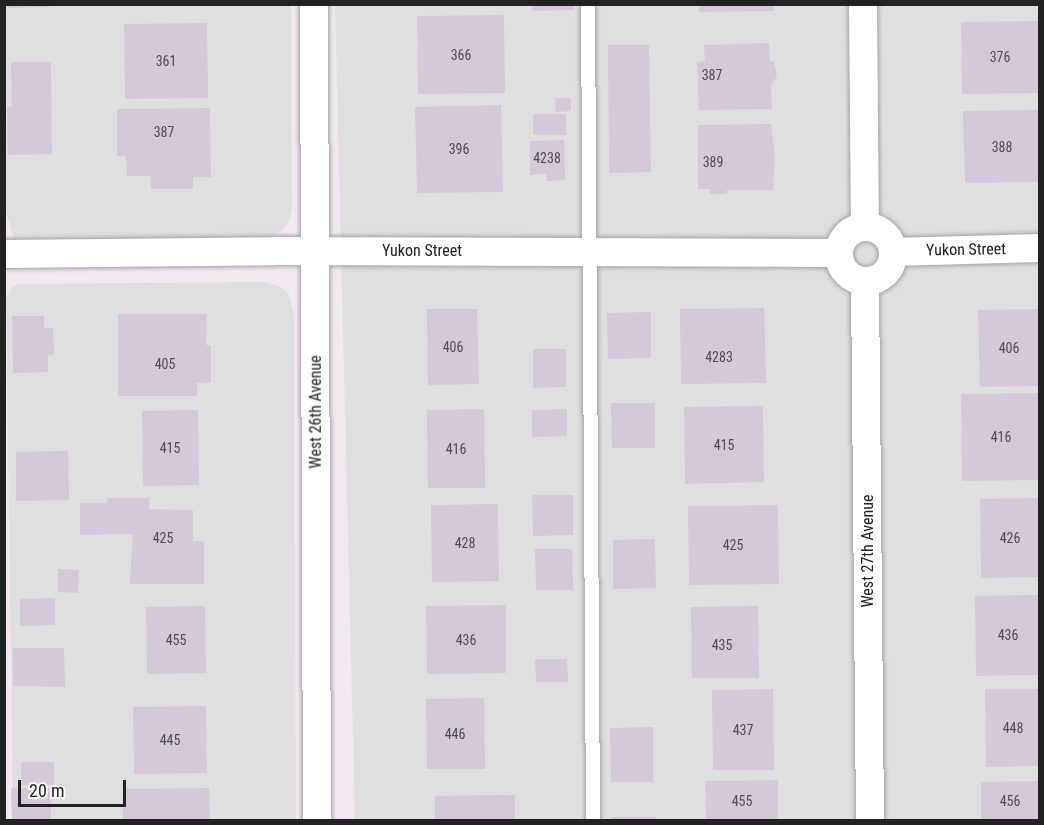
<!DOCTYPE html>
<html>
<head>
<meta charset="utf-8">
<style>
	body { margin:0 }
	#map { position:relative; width:1044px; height:825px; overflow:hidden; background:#f1e8f2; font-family:"Roboto Condensed",sans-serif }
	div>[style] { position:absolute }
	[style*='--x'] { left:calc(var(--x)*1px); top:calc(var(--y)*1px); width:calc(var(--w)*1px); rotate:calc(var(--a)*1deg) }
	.residential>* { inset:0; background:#dfdfe0 }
	.building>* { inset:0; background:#d4c8da }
	.roads { filter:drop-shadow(0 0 2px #a3a3a3) drop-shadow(0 0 2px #a3a3a3) }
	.service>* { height:14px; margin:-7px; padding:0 7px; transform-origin:7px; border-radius:7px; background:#fff }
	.minor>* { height:28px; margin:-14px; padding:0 14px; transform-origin:14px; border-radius:14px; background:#fff }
	.minor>.ring { margin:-14px; padding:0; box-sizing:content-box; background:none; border:28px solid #fff; border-radius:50% }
	span { translate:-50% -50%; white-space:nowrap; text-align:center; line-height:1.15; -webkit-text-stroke:5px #fff; paint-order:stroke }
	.number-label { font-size:14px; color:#4e4c50 }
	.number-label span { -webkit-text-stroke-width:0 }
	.street-label { font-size:16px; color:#222 }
	.frame { position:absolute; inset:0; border:6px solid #222; pointer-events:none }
	.scale { position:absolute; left:18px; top:780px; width:108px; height:27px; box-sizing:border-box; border:3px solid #222; border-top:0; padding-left:8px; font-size:18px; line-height:21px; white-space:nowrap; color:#222; -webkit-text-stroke:4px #fff; paint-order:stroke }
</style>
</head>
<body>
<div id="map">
	<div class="residential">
		<i style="clip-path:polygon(5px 5px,291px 5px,292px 208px,289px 222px,279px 233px,265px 238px,20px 240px,14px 238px,5px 209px)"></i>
		<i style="clip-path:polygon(335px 5px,1039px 5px,1039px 820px,355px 820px)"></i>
		<i style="clip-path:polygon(264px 282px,279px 286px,288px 294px,294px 312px,296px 820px,13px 820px,6px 298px,12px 287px,18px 284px)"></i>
	</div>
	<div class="building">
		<i style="clip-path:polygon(8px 4px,49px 4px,49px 7px,8px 8px)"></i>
		<i style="clip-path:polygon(699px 4px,774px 4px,774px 11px,699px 12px)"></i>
		<i style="clip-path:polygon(532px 5px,574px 5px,574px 10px,532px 11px)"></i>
		<i style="clip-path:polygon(504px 15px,505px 93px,418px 94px,417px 16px)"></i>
		<i style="clip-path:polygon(1040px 21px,1040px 93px,962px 94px,961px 22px)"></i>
		<i style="clip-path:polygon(207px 23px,208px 98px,125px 99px,124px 24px)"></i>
		<i style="clip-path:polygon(769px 43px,770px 61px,774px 61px,777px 76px,771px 85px,772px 109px,699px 110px,697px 62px,705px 61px,704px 45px)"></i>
		<i style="clip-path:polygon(608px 45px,649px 45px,651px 172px,609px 173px)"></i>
		<i style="clip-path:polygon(11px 62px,51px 62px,52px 154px,8px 155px,7px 107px,12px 107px)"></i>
		<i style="clip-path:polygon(555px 98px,571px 98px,571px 111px,556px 112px)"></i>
		<i style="clip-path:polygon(501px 105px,503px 192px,417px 193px,415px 107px)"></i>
		<i style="clip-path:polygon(210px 108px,211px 177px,193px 177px,193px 189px,151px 189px,150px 176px,127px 176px,126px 156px,117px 156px,117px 109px)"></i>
		<i style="clip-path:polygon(1040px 110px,1040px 182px,965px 183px,963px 111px)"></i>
		<i style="clip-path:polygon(533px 114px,566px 114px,566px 135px,533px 135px)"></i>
		<i style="clip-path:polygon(771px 124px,775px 158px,773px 190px,727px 190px,727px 194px,710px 194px,710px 189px,698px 189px,698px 125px)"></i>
		<i style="clip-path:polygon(564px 140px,565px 180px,547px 181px,546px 174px,530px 175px,530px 141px)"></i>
		<i style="clip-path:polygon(764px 308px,766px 383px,681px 384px,680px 309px)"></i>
		<i style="clip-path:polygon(427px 309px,477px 309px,479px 384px,428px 385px)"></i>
		<i style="clip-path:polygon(1040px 309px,1040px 386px,980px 387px,978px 310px)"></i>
		<i style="clip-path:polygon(651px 312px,651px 358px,608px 359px,607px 313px)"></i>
		<i style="clip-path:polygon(118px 314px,207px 314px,206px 345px,211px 345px,211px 383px,197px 383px,197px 396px,118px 396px)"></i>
		<i style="clip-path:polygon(12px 316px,44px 316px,44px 328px,53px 328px,54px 354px,48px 355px,48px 372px,13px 373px)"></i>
		<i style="clip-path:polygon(533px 349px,566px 349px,566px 387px,533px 388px)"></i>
		<i style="clip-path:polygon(1040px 393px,1040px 480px,962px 481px,961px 394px)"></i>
		<i style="clip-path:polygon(611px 403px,655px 403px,655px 448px,612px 448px)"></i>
		<i style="clip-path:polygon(763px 406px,764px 482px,685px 484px,684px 407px)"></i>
		<i style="clip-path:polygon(484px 409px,485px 488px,428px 488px,427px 410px)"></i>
		<i style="clip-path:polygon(567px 409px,567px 436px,532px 437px,532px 410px)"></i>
		<i style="clip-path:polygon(198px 410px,199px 485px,143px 486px,142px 411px)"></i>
		<i style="clip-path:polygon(68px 451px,69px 500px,16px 501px,16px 452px)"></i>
		<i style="clip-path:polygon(532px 495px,573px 495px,573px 535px,533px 536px)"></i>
		<i style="clip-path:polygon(107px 498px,149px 498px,149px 509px,193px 510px,193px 541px,204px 541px,204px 584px,130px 584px,133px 534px,80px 535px,80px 503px,107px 503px)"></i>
		<i style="clip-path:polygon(1040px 498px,1040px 577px,981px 578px,980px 499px)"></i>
		<i style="clip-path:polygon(498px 504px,499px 581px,432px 582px,431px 505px)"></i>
		<i style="clip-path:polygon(778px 505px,779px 584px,689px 585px,688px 506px)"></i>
		<i style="clip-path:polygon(655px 539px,656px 588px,613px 589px,613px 540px)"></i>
		<i style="clip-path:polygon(535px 549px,572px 549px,573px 590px,536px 590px)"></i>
		<i style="clip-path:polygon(58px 569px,79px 570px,78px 593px,58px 592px)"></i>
		<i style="clip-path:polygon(1040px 595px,1040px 675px,976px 676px,975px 596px)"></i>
		<i style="clip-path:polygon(55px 598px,55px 625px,20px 626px,20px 599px)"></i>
		<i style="clip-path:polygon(506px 605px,506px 673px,427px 674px,426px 606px)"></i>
		<i style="clip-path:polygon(205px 606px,206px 673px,147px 674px,146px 607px)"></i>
		<i style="clip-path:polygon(758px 606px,759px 678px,692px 678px,691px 607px)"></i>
		<i style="clip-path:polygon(13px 648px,64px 648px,65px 687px,13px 686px)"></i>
		<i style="clip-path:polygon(535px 659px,567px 659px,568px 682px,536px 682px)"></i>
		<i style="clip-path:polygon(773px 689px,774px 770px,713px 770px,712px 690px)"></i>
		<i style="clip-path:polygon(985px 689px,1040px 689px,1040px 766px,986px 767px)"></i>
		<i style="clip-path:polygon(484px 698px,485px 769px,427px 769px,426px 699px)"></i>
		<i style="clip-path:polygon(206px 706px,207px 773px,134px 774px,133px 707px)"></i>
		<i style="clip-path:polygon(653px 727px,653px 782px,611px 782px,610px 728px)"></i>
		<i style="clip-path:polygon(21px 762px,54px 762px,54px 785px,21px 785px)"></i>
		<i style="clip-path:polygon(778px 780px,778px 820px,706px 820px,705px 781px)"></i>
		<i style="clip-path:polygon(1040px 781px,1040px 820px,981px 820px,981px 782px)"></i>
		<i style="clip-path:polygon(11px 788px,51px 788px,51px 820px,12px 820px)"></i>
		<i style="clip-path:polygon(209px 788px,210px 820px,123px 820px,123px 789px)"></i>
		<i style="clip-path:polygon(515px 795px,515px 820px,435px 820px,435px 796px)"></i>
		<i style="clip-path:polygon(611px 817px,656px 817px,656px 820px,611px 820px)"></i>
	</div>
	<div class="roads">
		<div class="service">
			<i style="--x:588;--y:4;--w:816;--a:89.65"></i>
		</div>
		<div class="minor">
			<i style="--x:314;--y:4;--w:816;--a:89.79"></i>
			<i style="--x:863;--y:4;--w:223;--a:89.5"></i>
			<i class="ring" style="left:839px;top:227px;width:26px;height:26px"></i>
			<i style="--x:893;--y:252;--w:147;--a:-1.6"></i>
			<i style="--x:4;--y:254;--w:271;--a:-0.6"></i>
			<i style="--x:275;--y:251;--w:564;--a:0.2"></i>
			<i style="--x:865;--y:281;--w:539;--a:89.47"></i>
		</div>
	</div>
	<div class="number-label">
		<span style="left:461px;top:55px">366</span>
		<span style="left:1000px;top:57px">376</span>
		<span style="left:166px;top:61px">361</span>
		<span style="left:712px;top:75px">387</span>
		<span style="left:164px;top:132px">387</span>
		<span style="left:1002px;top:147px">388</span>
		<span style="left:459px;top:149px">396</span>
		<span style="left:547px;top:158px">4238</span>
		<span style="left:713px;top:162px">389</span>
		<span style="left:453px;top:347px">406</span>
		<span style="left:1009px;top:348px">406</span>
		<span style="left:719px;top:357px">4283</span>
		<span style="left:165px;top:364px">405</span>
		<span style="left:1001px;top:437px">416</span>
		<span style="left:724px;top:445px">415</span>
		<span style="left:170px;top:448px">415</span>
		<span style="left:456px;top:449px">416</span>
		<span style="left:163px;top:538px">425</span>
		<span style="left:1010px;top:538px">426</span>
		<span style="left:465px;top:543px">428</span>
		<span style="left:733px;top:545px">425</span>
		<span style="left:1008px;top:635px">436</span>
		<span style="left:176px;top:640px">455</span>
		<span style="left:466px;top:640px">436</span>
		<span style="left:722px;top:645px">435</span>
		<span style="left:1013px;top:728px">448</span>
		<span style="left:743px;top:730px">437</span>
		<span style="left:455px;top:734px">446</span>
		<span style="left:170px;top:740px">445</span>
		<span style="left:742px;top:801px">455</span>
		<span style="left:1010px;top:801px">456</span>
	</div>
	<div class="street-label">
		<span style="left:966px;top:250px;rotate:-1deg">Yukon Street</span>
		<span style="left:422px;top:251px">Yukon Street</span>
		<span style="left:316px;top:412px;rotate:-90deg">West 26th Avenue</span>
		<span style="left:868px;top:551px;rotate:-90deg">West 27th Avenue</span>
	</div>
	<div class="frame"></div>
	<div class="scale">20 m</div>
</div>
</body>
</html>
